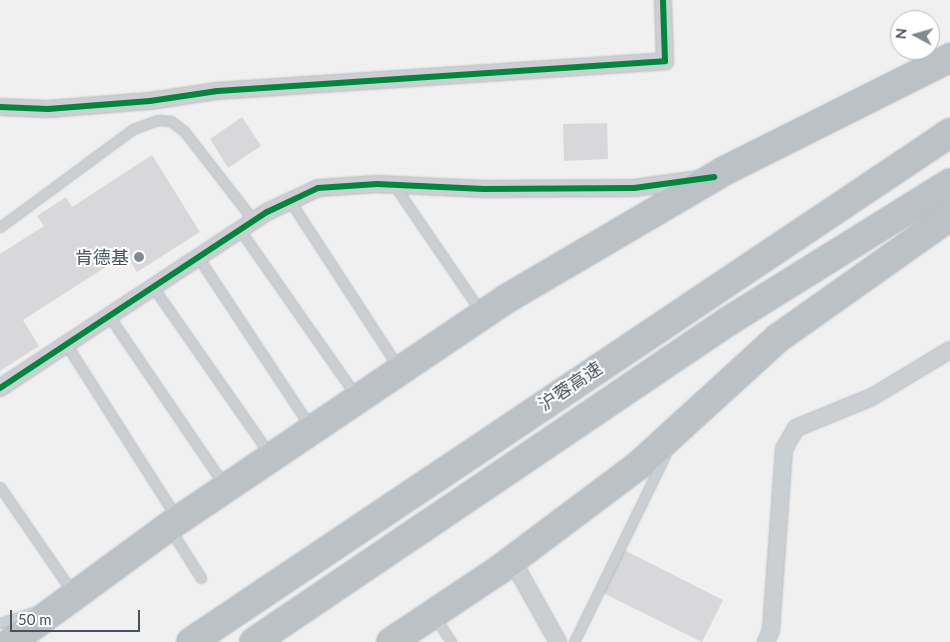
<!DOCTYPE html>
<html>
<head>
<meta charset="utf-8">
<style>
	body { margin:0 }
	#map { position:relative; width:950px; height:642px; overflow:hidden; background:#f1f0f0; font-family:Lato,"Noto Sans SC",sans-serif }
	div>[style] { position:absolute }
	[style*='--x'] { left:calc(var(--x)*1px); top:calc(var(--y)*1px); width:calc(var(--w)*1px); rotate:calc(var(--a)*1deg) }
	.building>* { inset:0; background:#d8d8da }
	.roads { filter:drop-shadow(0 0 1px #b5bac0) drop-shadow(0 0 1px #b5bac0) }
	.lane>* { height:9px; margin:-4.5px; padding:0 4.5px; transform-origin:4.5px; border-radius:4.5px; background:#cccfd1 }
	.street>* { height:16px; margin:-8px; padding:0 8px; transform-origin:8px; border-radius:8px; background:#cccfd1 }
	.highway>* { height:28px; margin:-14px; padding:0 14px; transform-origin:14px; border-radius:14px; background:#bcc1c6 }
	.cycleway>* { height:6px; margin:-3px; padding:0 3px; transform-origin:3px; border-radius:3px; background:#00873e }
	.dots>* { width:14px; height:14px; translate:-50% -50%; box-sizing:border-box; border:2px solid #fff; border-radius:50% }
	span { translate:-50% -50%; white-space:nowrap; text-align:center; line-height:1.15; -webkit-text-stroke:4px #fff; paint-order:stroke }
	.poi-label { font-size:18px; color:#47525c }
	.right { translate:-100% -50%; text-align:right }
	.street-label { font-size:18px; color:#47525c }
	.north { position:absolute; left:890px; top:10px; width:50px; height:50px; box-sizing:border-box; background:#fff; border:1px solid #b5babe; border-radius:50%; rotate:276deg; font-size:14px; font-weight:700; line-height:20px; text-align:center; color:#47525c }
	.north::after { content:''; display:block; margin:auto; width:18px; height:22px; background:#828990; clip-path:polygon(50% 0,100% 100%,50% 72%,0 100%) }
	.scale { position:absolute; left:10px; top:610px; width:130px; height:22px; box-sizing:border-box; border:2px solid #47525c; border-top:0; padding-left:6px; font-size:15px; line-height:18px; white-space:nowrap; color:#47525c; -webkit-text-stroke:4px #fff; paint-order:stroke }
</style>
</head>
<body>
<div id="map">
	<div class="building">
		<i style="clip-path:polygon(242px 117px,261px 146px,228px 168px,210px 139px)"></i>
		<i style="clip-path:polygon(607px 123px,608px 159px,564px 161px,563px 124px)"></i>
		<i style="clip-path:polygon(152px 155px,200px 232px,137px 272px,126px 254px,23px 320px,39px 346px,0 371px,0 254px,44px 226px,37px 216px,66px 197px,72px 207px)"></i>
		<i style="clip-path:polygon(624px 550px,723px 600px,702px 642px,603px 593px)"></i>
	</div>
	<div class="roads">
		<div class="lane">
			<i style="--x:394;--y:185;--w:154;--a:55.6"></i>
			<i style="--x:290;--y:201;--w:199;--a:56.9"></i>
			<i style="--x:0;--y:227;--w:165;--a:-36.4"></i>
			<i style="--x:133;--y:129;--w:27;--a:-20"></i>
			<i style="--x:158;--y:120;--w:13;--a:4"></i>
			<i style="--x:171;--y:121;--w:16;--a:38"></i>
			<i style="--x:184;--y:131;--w:114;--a:52.1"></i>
			<i style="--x:240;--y:230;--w:204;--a:55"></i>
			<i style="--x:198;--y:257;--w:205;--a:56.5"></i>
			<i style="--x:153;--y:287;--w:205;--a:55.1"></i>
			<i style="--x:109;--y:316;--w:206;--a:55.7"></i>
			<i style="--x:66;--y:344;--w:206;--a:57.5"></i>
			<i style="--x:0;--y:487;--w:129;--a:55.4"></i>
			<i style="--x:170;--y:529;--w:58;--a:57.7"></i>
			<i style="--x:435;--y:617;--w:30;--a:57"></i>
			<i style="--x:0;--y:623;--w:36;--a:-18"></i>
			<i style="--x:574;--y:642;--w:210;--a:-64"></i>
		</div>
		<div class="street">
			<i style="--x:0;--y:107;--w:48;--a:2.4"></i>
			<i style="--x:48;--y:109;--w:102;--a:-4.5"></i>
			<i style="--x:150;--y:101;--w:68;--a:-8.5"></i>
			<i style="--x:217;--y:91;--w:449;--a:-3.8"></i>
			<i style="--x:665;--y:61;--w:61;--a:-91.9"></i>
			<i style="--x:0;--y:388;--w:320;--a:-33.4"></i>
			<i style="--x:267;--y:212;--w:56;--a:-25.2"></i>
			<i style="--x:318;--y:188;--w:59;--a:-3.9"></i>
			<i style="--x:377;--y:184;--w:107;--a:2.7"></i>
			<i style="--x:484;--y:189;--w:150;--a:-0.4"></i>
			<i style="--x:634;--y:188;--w:66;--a:-7.9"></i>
			<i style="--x:512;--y:560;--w:94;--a:60.7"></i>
			<i style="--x:766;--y:642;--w:13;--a:-67"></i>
			<i style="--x:771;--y:630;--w:181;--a:-85.9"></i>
			<i style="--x:784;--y:449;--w:24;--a:-60"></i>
			<i style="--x:796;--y:428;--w:82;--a:-22.2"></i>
			<i style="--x:872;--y:397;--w:91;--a:-31.1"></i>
		</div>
		<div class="highway">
			<i style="--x:11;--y:642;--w:195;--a:-36.2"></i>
			<i style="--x:168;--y:527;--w:408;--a:-34"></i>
			<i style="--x:506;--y:299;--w:253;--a:-30.4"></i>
			<i style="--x:724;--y:171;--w:253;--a:-26.6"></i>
			<i style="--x:191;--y:642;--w:914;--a:-33.85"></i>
			<i style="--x:254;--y:642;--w:571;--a:-34.08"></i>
			<i style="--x:727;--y:322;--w:263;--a:-31.9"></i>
			<i style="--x:391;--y:642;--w:130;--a:-33.7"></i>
			<i style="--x:499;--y:570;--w:176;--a:-36.9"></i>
			<i style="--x:640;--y:464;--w:187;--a:-42.4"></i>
			<i style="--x:778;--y:338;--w:211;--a:-35.3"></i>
		</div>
	</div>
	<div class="cycleway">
		<i style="--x:0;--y:107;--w:48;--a:2.4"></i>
		<i style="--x:48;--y:109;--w:102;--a:-4.5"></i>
		<i style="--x:150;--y:101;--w:68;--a:-8.5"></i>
		<i style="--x:217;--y:91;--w:449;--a:-3.8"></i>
		<i style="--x:665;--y:61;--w:61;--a:-91.9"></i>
		<i style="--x:0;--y:388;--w:320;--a:-33.4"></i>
		<i style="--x:267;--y:212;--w:56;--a:-25.2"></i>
		<i style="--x:318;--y:188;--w:59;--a:-3.9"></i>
		<i style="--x:377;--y:184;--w:107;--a:2.7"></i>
		<i style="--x:484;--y:189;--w:150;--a:-0.4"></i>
		<i style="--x:634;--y:188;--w:81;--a:-7.8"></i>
	</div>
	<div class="dots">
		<i style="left:139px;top:257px;background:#828990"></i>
	</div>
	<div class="poi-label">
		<span class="right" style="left:129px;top:257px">肯德基</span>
	</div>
	<div class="street-label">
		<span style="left:570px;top:386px;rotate:-34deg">沪蓉高速</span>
	</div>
	<div class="north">N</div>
	<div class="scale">50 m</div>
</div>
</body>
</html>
